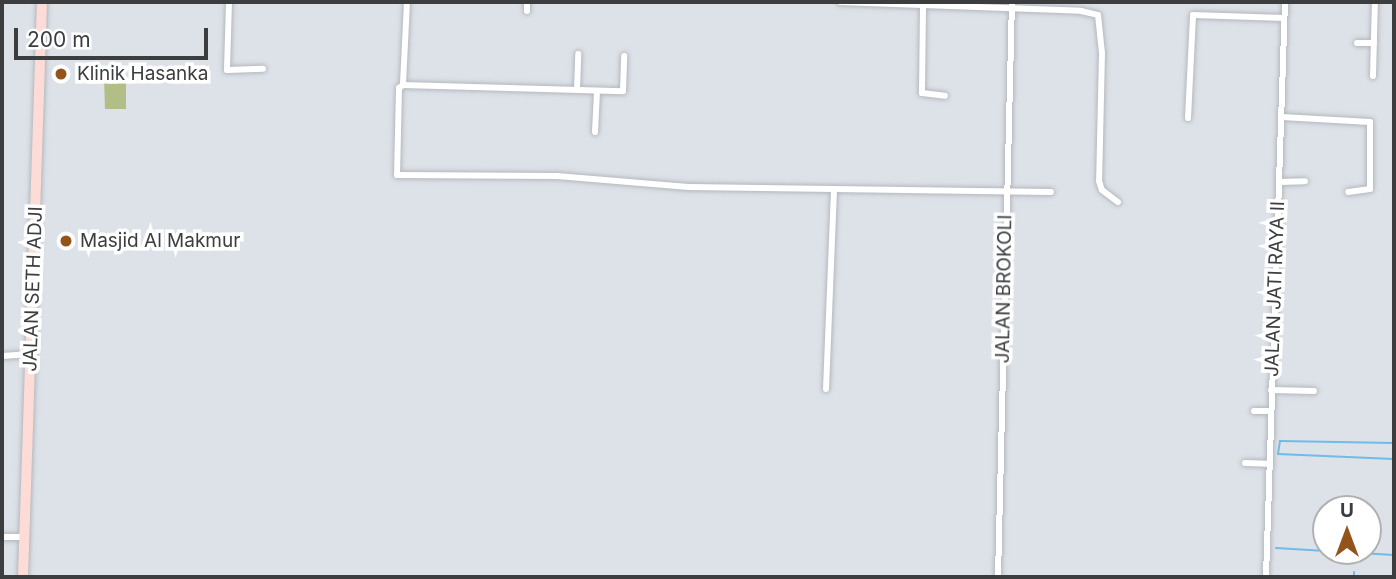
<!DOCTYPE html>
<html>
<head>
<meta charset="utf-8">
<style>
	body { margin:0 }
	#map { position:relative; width:1396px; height:579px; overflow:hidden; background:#dde2e8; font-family:Inter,sans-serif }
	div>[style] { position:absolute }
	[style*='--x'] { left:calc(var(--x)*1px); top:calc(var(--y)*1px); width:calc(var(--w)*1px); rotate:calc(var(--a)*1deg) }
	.green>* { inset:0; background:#b2be86 }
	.stream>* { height:2px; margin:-1px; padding:0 1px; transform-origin:1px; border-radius:1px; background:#6fbbe9 }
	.roads { filter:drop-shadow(0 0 2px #b4b8be) drop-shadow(0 0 2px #b4b8be) }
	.street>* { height:6px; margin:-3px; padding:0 3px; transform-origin:3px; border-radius:3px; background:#fff }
	.secondary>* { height:10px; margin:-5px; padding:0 5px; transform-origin:5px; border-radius:5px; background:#fddcd8 }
	.dots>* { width:19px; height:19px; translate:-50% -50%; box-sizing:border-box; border:4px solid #fff; border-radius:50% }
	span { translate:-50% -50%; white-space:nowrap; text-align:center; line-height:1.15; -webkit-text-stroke:7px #fff; paint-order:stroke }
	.poi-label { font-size:19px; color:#3b3d3f }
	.left { translate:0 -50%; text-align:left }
	.street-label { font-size:19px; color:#3b3d3f }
	.frame { position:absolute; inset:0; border:4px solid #3b3d3f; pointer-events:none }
	.north { position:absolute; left:1312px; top:495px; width:70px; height:70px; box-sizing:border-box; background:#fff; border:2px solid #b1b1b2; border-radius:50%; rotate:0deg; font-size:19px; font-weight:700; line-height:28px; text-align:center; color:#3b3d3f }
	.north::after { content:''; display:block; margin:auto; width:24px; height:32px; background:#93541b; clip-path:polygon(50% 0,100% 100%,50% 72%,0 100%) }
	.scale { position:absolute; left:14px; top:28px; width:194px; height:32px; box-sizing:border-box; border:4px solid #3b3d3f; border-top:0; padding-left:9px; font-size:21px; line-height:24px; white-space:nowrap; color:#3b3d3f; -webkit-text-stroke:5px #fff; paint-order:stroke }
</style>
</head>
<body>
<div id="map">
	<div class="green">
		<i style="clip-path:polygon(104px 78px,126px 78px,126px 109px,105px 109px)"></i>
	</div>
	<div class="stream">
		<i style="--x:1394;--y:443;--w:114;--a:-179"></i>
		<i style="--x:1280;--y:441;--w:13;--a:99"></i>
		<i style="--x:1278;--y:454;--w:116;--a:2.5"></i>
		<i style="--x:1276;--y:548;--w:50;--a:3.4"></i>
		<i style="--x:1328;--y:551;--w:66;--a:3.5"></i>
		<i style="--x:1354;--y:577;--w:5;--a:-90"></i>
	</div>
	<div class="roads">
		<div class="street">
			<i style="--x:229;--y:2;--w:68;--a:91.7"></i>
			<i style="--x:227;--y:70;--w:36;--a:-2"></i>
			<i style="--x:407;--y:2;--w:83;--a:92.8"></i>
			<i style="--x:403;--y:85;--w:220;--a:1.6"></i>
			<i style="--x:623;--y:91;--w:35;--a:-88"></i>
			<i style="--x:840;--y:2;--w:241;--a:2.1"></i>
			<i style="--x:1081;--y:11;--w:17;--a:13"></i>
			<i style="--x:1098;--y:15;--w:38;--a:84"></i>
			<i style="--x:1102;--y:53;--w:128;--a:91.3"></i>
			<i style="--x:1099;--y:181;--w:9;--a:72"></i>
			<i style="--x:1102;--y:190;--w:20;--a:37"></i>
			<i style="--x:923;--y:8;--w:85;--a:90.7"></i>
			<i style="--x:922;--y:93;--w:23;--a:7"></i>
			<i style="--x:527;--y:11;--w:9;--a:-90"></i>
			<i style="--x:1357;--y:43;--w:17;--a:0"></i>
			<i style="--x:1373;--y:76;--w:74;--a:-88.5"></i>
			<i style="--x:403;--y:85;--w:5;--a:143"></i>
			<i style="--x:399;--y:88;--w:87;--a:91.3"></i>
			<i style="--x:397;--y:175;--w:160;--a:0.4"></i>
			<i style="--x:557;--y:176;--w:132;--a:4.8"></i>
			<i style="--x:689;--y:187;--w:362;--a:0.8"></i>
			<i style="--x:577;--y:90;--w:36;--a:-88"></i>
			<i style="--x:1282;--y:117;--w:88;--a:3.3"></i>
			<i style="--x:1370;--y:122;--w:67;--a:90"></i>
			<i style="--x:1370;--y:189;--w:22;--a:172"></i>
			<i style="--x:1188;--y:118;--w:103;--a:-87.2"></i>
			<i style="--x:1193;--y:15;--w:91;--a:1.9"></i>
			<i style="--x:595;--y:132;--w:41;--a:-87.2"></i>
			<i style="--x:1280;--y:182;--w:25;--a:-2"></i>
			<i style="--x:2;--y:356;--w:29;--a:-4"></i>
			<i style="--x:826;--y:389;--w:199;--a:-87.7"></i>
			<i style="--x:1271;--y:390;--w:43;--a:1.3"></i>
			<i style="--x:1254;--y:411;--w:17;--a:0"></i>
			<i style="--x:1245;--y:463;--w:24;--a:2"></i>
			<i style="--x:2;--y:537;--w:22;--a:0"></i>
			<i style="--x:998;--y:577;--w:575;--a:-88.61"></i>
			<i style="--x:1266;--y:577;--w:575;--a:-88.11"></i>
		</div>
		<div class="secondary">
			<i style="--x:23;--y:577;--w:575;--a:-88.11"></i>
		</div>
	</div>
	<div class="dots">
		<i style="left:61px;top:74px;background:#93541b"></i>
		<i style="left:66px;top:241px;background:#93541b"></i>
	</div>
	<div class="poi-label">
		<span class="left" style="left:77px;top:74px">Klinik Hasanka</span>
		<span class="left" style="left:80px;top:241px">Masjid Al Makmur</span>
	</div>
	<div class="street-label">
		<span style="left:33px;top:289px;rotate:-88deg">JALAN SETH ADJI</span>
		<span style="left:1004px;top:289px;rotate:-89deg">JALAN BROKOLI</span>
		<span style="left:1275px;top:289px;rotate:-88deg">JALAN JATI RAYA II</span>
	</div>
	<div class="frame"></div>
	<div class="north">U</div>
	<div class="scale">200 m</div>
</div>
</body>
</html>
